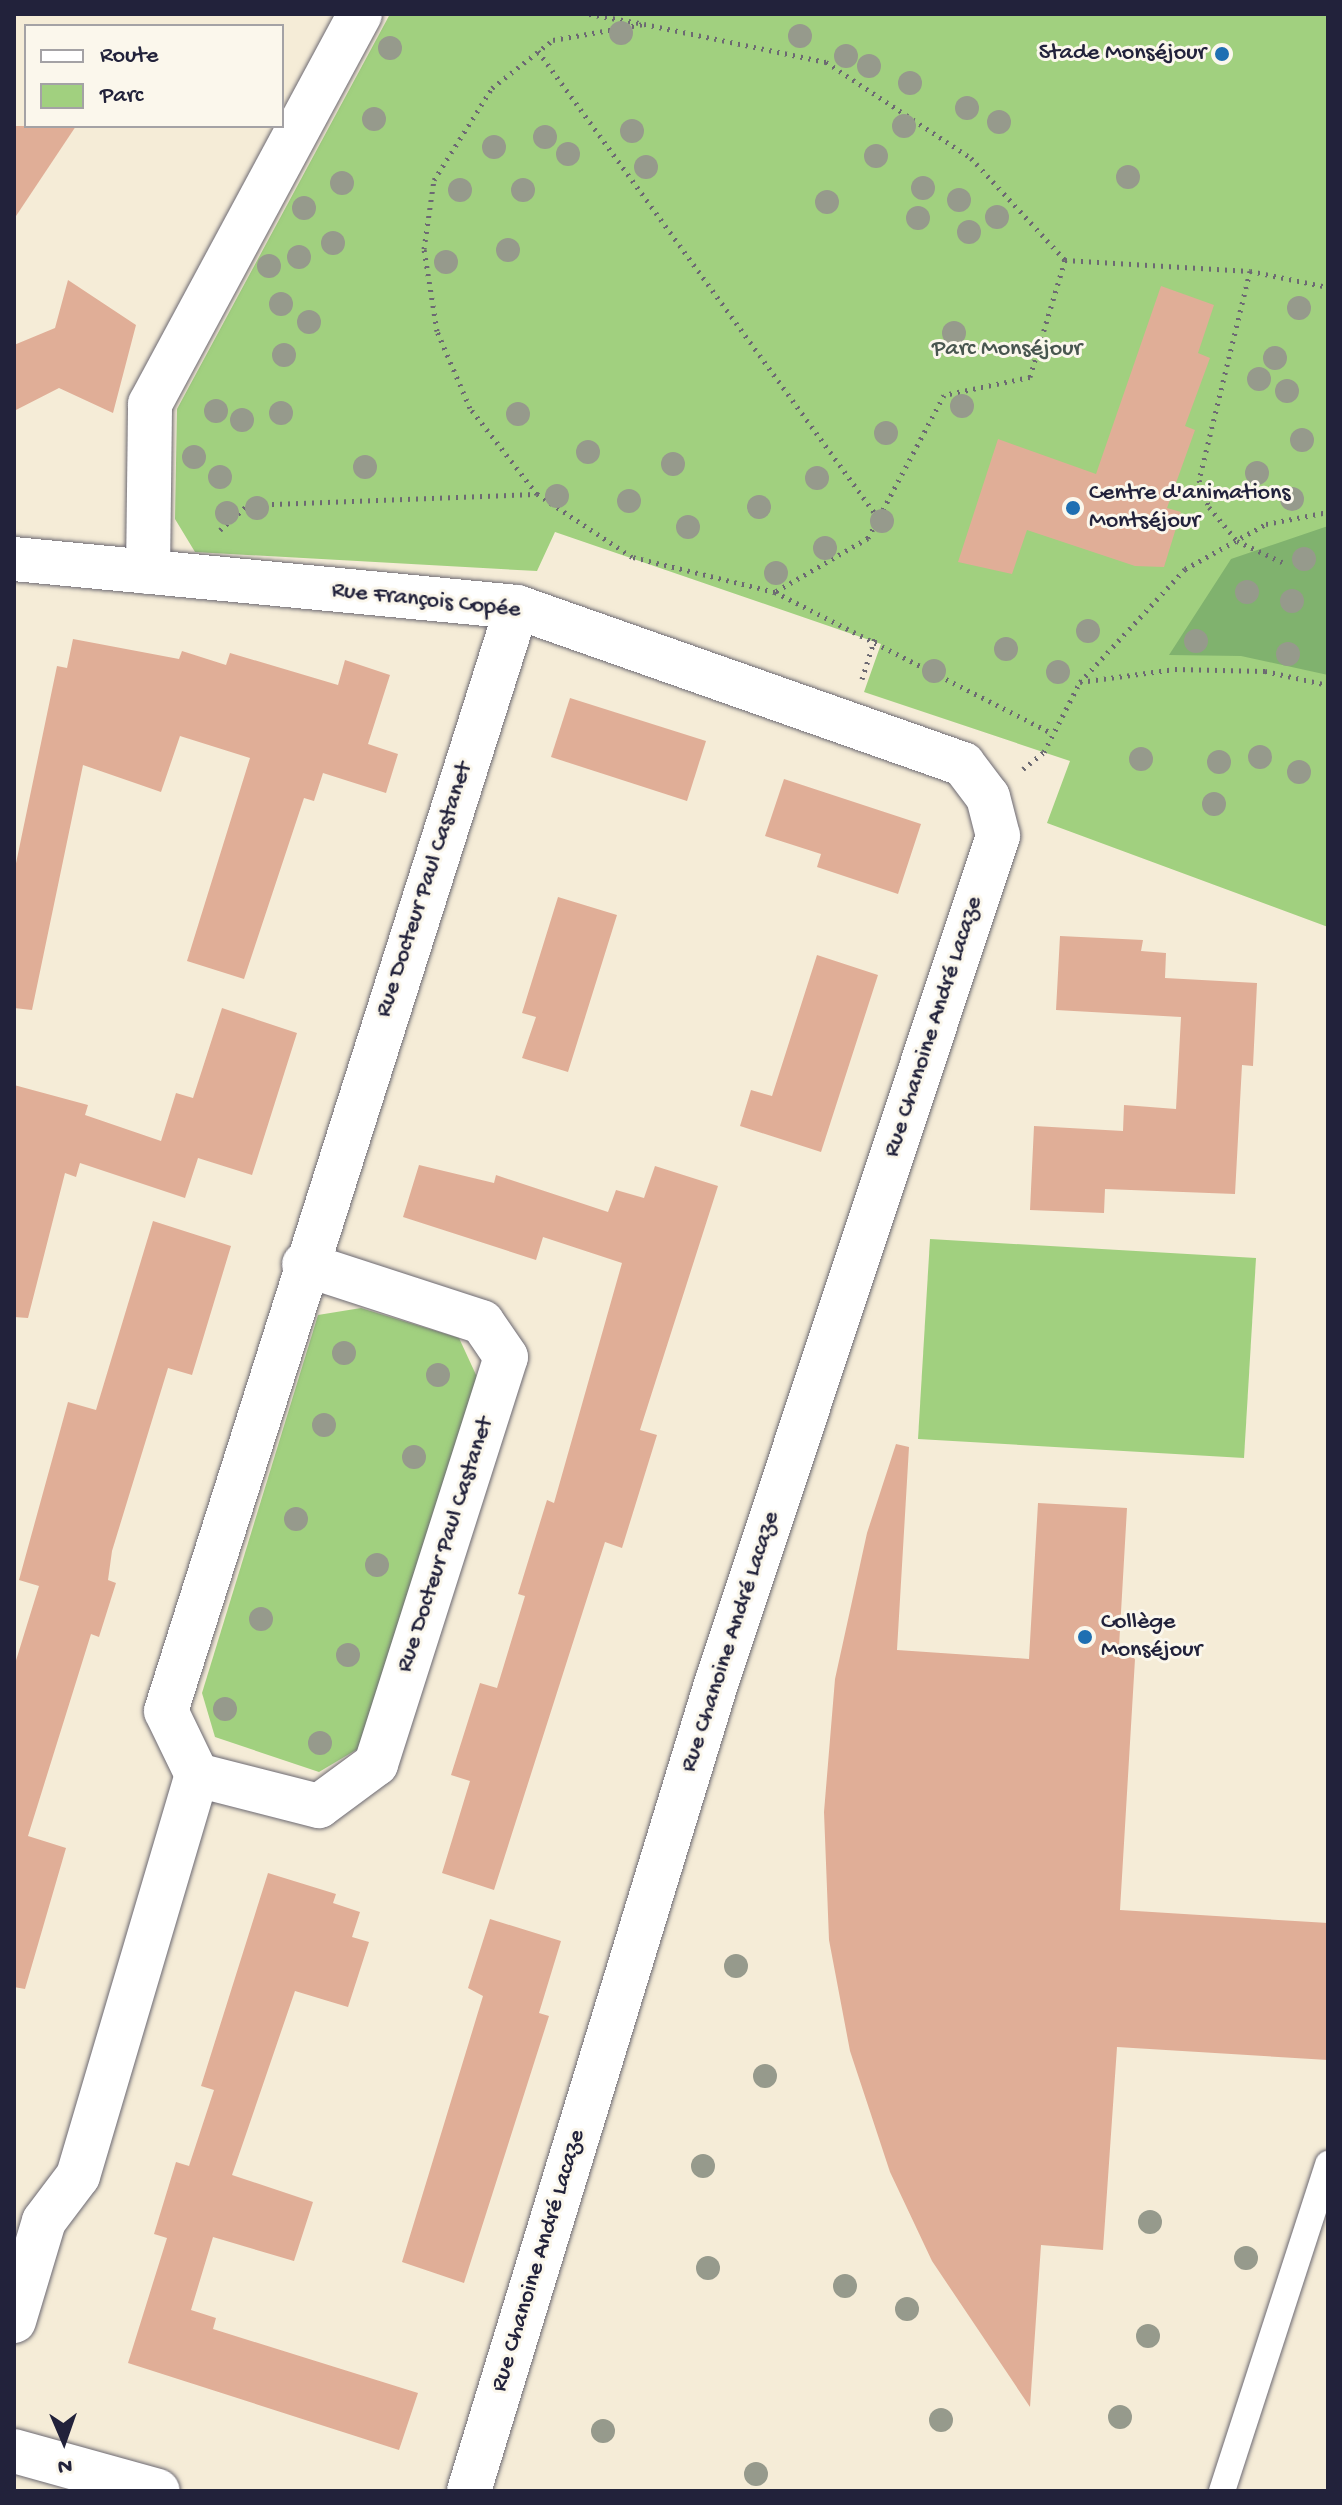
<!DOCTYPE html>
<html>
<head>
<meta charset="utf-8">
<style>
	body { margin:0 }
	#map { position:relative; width:1342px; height:2505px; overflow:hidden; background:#f5ecd7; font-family:"Gochi Hand",sans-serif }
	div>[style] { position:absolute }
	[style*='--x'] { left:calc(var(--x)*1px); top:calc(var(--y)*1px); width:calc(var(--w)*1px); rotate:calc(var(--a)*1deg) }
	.green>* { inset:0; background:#a1d07f }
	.forest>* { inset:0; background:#80b26e }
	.building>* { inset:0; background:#e0ae97 }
	.path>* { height:5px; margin-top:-2.5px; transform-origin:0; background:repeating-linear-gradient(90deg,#6c6972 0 2px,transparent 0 8px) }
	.roads { filter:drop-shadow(0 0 2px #6c6972) drop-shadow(0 0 2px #6c6972) }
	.lane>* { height:26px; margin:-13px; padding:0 13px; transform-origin:13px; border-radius:13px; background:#fff }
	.street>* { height:44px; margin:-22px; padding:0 22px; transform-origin:22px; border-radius:22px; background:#fff }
	.secondary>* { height:44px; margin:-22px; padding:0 22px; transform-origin:22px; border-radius:22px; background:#fff }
	.trees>* { width:24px; height:24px; margin:-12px; border-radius:50%; background:#969a8c }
	.dots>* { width:22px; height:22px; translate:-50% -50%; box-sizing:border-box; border:4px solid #fbf7ec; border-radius:50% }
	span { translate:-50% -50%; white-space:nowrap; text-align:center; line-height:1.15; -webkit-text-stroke:6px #fbf7ec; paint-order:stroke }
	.poi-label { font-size:24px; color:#22223b }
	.right { translate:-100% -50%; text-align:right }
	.left { translate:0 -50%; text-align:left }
	.park-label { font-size:24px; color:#48564f }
	.street-label { font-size:24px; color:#22223b }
	.frame { position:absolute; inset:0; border:16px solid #22223b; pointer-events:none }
	.legend { position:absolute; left:24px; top:24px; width:260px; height:104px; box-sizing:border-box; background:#fbf7ec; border:2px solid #a4a2a5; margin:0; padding:10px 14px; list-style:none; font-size:24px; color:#22223b }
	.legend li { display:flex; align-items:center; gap:16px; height:40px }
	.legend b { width:40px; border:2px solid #a4a2a5 }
	.north { position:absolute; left:24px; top:2401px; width:80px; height:80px; -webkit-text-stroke:6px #fbf7ec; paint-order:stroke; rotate:178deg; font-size:22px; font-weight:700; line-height:32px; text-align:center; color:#22223b }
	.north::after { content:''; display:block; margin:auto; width:28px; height:36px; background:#22223b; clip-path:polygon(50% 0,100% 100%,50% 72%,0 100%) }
</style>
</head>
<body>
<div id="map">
	<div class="green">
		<i style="clip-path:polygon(390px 14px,1328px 14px,1328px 927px,1047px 823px,1070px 761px,864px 692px,881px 644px,555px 532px,537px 571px,195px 552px,175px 519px,177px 409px)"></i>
		<i style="clip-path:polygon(930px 1239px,1256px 1258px,1244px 1458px,918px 1439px)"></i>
		<i style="clip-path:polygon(361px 1308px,459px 1338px,477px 1377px,366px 1744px,319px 1772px,215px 1737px,202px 1693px,318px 1315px)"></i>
	</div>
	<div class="forest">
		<i style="clip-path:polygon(1328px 526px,1328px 675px,1241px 656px,1169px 655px,1231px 559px)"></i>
	</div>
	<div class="building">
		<i style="clip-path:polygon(14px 126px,76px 126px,14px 219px)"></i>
		<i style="clip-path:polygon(68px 280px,136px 325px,113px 413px,59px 388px,14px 411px,14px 345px,55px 328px)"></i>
		<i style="clip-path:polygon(1161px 286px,1214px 305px,1198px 353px,1210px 358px,1185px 426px,1195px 430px,1167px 508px,1181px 512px,1164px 567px,1135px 566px,1027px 530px,1012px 574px,958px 562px,998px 439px,1096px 474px)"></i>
		<i style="clip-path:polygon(73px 639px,179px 659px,182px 651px,226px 665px,230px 653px,338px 685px,345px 660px,390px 675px,368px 744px,398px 754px,386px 793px,323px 773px,314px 801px,304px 798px,244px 979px,187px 961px,250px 758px,180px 736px,161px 792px,83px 765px,32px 1010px,14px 1008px,14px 873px,57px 666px,67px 668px)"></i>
		<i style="clip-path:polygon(570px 698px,706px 741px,687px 801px,551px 757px)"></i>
		<i style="clip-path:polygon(784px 779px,921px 824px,898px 894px,817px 867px,821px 854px,765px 836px)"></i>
		<i style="clip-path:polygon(558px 897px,617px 915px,568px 1072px,522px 1058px,536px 1017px,522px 1013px)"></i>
		<i style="clip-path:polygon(1060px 936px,1143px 940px,1141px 951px,1166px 953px,1165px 978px,1257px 983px,1253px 1066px,1242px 1065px,1235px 1194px,1105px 1189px,1104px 1213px,1030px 1210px,1034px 1126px,1123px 1131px,1124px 1105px,1176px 1109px,1181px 1017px,1056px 1010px)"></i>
		<i style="clip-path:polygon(817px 955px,878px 975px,821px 1152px,740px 1126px,751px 1090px,772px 1096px)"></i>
		<i style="clip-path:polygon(222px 1008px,297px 1033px,252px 1175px,198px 1158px,185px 1198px,80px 1163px,76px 1177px,65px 1173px,28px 1318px,14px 1317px,14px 1085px,88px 1105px,85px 1115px,161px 1141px,176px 1093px,193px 1098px)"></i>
		<i style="clip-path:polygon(419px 1165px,494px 1183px,496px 1175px,608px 1212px,616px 1190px,644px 1198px,655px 1166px,718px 1186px,640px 1430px,657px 1435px,622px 1548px,605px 1542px,494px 1890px,442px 1873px,470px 1781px,451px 1775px,480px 1683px,497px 1688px,525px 1596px,518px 1594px,547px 1500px,554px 1503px,622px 1263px,543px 1237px,536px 1260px,403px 1217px)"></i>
		<i style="clip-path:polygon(153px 1221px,231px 1246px,192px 1375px,168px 1368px,112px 1551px,108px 1580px,116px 1583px,99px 1637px,91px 1634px,28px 1836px,66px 1848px,25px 1989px,14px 1987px,14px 1667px,39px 1586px,19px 1580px,68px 1402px,96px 1410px)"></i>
		<i style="clip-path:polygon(896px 1444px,909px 1447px,897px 1650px,1029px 1659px,1038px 1503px,1127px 1508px,1119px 1647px,1135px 1659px,1120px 1910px,1328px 1923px,1328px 2060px,1117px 2047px,1103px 2250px,1041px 2245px,1030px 2407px,932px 2261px,890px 2172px,850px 2051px,829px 1940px,824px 1812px,835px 1679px,867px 1533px)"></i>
		<i style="clip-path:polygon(268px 1873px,336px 1894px,333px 1903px,360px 1912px,352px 1937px,369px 1942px,348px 2007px,295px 1991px,232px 2175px,313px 2202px,294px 2261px,213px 2237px,191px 2310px,216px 2318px,213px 2329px,418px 2393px,399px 2450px,128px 2363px,167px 2238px,154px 2234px,176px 2162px,189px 2166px,214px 2090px,201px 2086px)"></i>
		<i style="clip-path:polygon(490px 1919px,561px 1941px,539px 2013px,549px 2016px,464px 2283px,402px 2262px,483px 1996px,468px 1988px)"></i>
	</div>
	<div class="path">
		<i style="--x:589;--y:14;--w:51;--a:10.2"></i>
		<i style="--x:538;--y:51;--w:579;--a:53.92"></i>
		<i style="--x:1065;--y:260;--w:122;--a:106.7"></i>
		<i style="--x:1030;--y:377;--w:88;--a:168.2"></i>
		<i style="--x:944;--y:395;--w:162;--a:118"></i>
		<i style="--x:868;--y:538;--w:108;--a:149.9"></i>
		<i style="--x:775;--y:592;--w:147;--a:-166.2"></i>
		<i style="--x:632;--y:557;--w:114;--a:-146.4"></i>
		<i style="--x:537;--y:494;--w:109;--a:-127.9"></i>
		<i style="--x:470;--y:408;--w:84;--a:-113.2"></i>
		<i style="--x:437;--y:331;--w:83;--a:-99"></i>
		<i style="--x:424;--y:249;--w:70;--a:-81.8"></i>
		<i style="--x:434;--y:180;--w:109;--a:-57.8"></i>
		<i style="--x:492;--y:88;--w:78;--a:-38.2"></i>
		<i style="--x:553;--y:40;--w:92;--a:-10"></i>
		<i style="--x:644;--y:24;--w:186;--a:11.8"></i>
		<i style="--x:826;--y:62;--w:174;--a:33.5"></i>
		<i style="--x:971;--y:158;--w:139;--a:47.3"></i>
		<i style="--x:1065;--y:260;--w:185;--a:3.4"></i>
		<i style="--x:1250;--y:271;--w:80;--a:11.6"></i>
		<i style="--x:1250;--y:271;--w:215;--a:103.7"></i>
		<i style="--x:1199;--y:480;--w:29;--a:70"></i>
		<i style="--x:1209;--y:507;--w:44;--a:50.5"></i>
		<i style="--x:1237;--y:541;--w:50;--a:25"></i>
		<i style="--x:220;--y:530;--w:38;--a:-42"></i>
		<i style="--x:248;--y:505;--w:288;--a:-2.2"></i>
		<i style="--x:775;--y:592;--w:311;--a:27"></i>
		<i style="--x:862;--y:679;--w:43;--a:-72.4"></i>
		<i style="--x:1080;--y:682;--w:154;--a:-47.1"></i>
		<i style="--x:1185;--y:569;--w:93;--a:-29.1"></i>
		<i style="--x:1266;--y:524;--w:63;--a:-11"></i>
		<i style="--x:1023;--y:769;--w:27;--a:-39"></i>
		<i style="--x:1044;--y:752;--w:79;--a:-62.8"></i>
		<i style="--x:1080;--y:682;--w:96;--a:-7.8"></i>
		<i style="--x:1175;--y:669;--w:90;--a:1.3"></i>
		<i style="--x:1265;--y:671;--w:65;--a:12.5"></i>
	</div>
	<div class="roads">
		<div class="lane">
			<i style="--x:1222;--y:2491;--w:344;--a:-72"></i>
		</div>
		<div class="street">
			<i style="--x:14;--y:559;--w:505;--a:5.45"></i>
			<i style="--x:517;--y:607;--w:473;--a:19.4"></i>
			<i style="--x:963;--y:764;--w:41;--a:52.9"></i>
			<i style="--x:988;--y:797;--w:40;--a:75.6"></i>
			<i style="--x:998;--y:836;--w:894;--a:108.39"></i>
			<i style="--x:716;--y:1684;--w:844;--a:107.02"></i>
			<i style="--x:148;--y:572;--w:168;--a:-89.3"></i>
			<i style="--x:150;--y:404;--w:443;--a:-61.7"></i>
			<i style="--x:197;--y:1775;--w:126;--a:14.3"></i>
			<i style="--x:319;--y:1806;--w:71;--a:-36.4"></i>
			<i style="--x:376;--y:1764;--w:427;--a:-72.3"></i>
			<i style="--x:506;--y:1357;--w:42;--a:-124.4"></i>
			<i style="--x:482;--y:1322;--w:187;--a:-162"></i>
			<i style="--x:14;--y:2321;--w:104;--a:-73.3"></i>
			<i style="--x:44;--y:2221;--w:56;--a:-52.9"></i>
			<i style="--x:78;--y:2176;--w:418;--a:-73.5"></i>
			<i style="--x:197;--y:1775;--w:71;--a:-115.8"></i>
			<i style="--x:166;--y:1711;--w:1158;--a:-72.36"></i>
		</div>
		<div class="secondary">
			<i style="--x:14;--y:2451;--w:149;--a:15.5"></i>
		</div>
	</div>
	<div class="trees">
		<i style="left:621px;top:33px"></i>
		<i style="left:800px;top:36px"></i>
		<i style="left:390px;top:48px"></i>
		<i style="left:846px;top:56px"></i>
		<i style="left:869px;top:66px"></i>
		<i style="left:910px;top:83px"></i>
		<i style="left:967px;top:108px"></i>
		<i style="left:374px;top:119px"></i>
		<i style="left:999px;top:122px"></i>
		<i style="left:904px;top:126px"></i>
		<i style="left:632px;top:131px"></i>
		<i style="left:545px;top:137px"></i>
		<i style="left:494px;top:147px"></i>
		<i style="left:568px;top:154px"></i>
		<i style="left:876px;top:156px"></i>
		<i style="left:646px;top:167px"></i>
		<i style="left:1128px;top:177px"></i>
		<i style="left:342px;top:183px"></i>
		<i style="left:923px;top:188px"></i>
		<i style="left:460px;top:190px"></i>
		<i style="left:523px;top:190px"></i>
		<i style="left:959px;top:200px"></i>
		<i style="left:827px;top:202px"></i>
		<i style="left:304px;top:208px"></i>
		<i style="left:997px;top:217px"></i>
		<i style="left:918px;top:218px"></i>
		<i style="left:969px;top:232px"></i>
		<i style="left:333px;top:243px"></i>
		<i style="left:508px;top:250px"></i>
		<i style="left:299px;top:257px"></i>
		<i style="left:446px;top:262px"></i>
		<i style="left:269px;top:266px"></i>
		<i style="left:281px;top:304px"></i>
		<i style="left:1299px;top:308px"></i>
		<i style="left:309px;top:322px"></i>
		<i style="left:954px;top:333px"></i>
		<i style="left:284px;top:355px"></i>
		<i style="left:1275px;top:358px"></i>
		<i style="left:1259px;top:379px"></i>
		<i style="left:1287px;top:391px"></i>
		<i style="left:962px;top:406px"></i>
		<i style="left:216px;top:411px"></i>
		<i style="left:281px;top:413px"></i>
		<i style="left:518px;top:414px"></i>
		<i style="left:242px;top:420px"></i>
		<i style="left:886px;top:433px"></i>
		<i style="left:1302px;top:440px"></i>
		<i style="left:588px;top:452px"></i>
		<i style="left:194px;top:457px"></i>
		<i style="left:673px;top:464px"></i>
		<i style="left:365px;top:467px"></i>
		<i style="left:1257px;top:473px"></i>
		<i style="left:220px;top:477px"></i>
		<i style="left:817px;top:478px"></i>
		<i style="left:557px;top:496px"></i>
		<i style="left:1292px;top:499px"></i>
		<i style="left:629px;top:501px"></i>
		<i style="left:759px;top:507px"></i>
		<i style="left:257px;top:508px"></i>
		<i style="left:227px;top:513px"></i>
		<i style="left:882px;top:521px"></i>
		<i style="left:688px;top:527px"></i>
		<i style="left:825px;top:548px"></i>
		<i style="left:1304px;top:559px"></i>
		<i style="left:776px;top:573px"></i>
		<i style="left:1247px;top:592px"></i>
		<i style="left:1292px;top:601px"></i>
		<i style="left:1088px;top:631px"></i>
		<i style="left:1196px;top:641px"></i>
		<i style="left:1006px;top:649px"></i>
		<i style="left:1288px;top:654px"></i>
		<i style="left:934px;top:671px"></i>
		<i style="left:1058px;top:672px"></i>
		<i style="left:1260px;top:757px"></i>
		<i style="left:1141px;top:759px"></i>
		<i style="left:1219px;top:762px"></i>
		<i style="left:1299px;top:772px"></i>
		<i style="left:1214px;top:804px"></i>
		<i style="left:344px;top:1353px"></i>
		<i style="left:438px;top:1375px"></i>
		<i style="left:324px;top:1425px"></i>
		<i style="left:414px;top:1457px"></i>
		<i style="left:296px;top:1519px"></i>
		<i style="left:377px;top:1565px"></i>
		<i style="left:261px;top:1619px"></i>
		<i style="left:348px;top:1655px"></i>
		<i style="left:225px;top:1709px"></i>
		<i style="left:320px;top:1743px"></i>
		<i style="left:736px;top:1966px"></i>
		<i style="left:765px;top:2076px"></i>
		<i style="left:703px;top:2166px"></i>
		<i style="left:1150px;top:2222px"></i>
		<i style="left:1246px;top:2258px"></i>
		<i style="left:708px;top:2268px"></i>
		<i style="left:845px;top:2286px"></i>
		<i style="left:907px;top:2309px"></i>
		<i style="left:1148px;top:2336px"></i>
		<i style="left:1120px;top:2417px"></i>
		<i style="left:941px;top:2420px"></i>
		<i style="left:603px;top:2431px"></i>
		<i style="left:756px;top:2474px"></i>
	</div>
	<div class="dots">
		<i style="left:1222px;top:54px;background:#1f6fb2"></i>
		<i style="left:1073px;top:508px;background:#1f6fb2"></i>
		<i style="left:1085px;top:1637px;background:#1f6fb2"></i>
	</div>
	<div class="poi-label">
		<span class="right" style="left:1206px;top:54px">Stade Monséjour</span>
		<span class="left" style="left:1089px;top:508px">Centre d'animations<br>Montséjour</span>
		<span class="left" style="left:1101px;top:1637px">Collège<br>Monséjour</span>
	</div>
	<div class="park-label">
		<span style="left:1007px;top:350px">Parc Monséjour</span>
	</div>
	<div class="street-label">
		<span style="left:426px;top:601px;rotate:6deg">Rue François Copée</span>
		<span style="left:425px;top:890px;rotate:-72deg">Rue Docteur Paul Castanet</span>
		<span style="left:934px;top:1027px;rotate:-72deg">Rue Chanoine André Lacaze</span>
		<span style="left:446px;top:1545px;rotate:-72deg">Rue Docteur Paul Castanet</span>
		<span style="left:731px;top:1642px;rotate:-72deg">Rue Chanoine André Lacaze</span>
		<span style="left:539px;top:2261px;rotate:-73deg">Rue Chanoine André Lacaze</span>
	</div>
	<div class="frame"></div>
	<ul class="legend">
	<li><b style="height:10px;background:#fff"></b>Route</li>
	<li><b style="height:22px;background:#a1d07f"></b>Parc</li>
	</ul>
	<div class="north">N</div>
</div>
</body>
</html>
